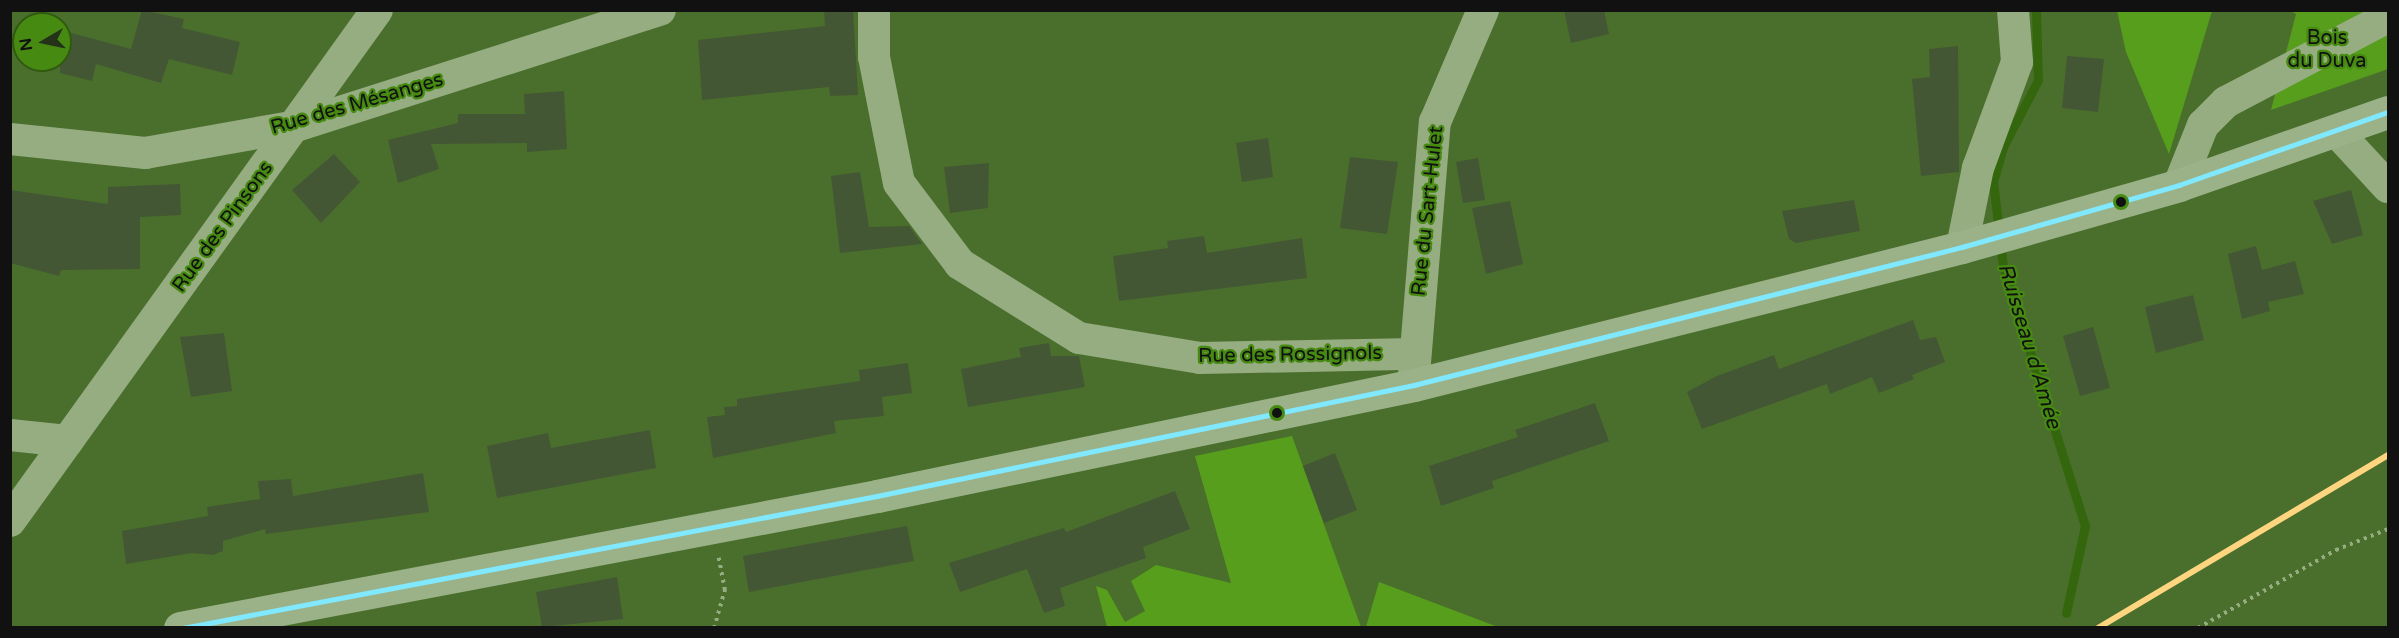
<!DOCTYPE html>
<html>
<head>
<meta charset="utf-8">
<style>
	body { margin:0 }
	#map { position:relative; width:2399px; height:638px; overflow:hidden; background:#4a6f2c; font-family:"Varela Round",sans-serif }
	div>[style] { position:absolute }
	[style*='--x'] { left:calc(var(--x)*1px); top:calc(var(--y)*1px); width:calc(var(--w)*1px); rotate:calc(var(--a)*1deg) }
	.green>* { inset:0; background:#569e1b }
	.stream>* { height:9px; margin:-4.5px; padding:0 4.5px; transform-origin:4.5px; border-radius:4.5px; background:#34670d }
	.building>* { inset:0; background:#445734 }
	.path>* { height:4px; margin-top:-2px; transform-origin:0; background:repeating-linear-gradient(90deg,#95ad80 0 3px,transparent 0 7.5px) }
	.street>* { height:32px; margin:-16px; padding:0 16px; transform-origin:16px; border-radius:16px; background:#95ad80 }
	.secondary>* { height:33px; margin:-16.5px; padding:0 16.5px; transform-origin:16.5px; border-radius:16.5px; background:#9bb289 }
	.bus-1>* { height:4.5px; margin:-2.25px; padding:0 2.25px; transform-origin:2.25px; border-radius:2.25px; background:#80e8ff }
	.rail-1>* { height:6px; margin:-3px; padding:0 3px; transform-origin:3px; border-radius:3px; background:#ffd580 }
	.dots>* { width:16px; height:16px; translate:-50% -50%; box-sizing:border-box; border:3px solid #468a11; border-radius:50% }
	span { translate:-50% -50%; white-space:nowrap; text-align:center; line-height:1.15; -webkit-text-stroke:4.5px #468a11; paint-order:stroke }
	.park-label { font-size:20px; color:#111 }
	.street-label { font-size:20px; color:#111 }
	.water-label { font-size:21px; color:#111; font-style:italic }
	.frame { position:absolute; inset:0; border:12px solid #111; pointer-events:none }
	.north { position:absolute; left:12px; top:12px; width:60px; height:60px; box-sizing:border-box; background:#468a11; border:2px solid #315a11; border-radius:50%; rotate:261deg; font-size:16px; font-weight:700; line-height:24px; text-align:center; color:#111 }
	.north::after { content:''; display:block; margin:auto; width:21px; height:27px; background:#25321a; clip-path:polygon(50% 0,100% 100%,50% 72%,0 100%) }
</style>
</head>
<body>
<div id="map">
	<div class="green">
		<i style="clip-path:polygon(2117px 11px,2212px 11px,2169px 154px,2126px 52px)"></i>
		<i style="clip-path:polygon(2291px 11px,2388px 11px,2388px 69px,2271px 110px,2296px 14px)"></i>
		<i style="clip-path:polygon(1292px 436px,1361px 627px,1107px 627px,1096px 586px,1107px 590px,1125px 622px,1145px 611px,1131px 581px,1156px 565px,1231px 583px,1195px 456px)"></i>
		<i style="clip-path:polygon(1379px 582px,1498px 627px,1366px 627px)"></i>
	</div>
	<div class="stream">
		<i style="--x:2036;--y:10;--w:70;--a:88.4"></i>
		<i style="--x:2038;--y:80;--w:76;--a:117.6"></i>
		<i style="--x:2003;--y:147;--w:35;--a:106"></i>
		<i style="--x:1993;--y:181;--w:86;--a:83.3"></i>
		<i style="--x:2003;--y:266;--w:273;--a:72.5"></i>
		<i style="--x:2085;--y:526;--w:89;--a:102.3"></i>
	</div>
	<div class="building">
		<i style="clip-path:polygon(142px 10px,184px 19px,182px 28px,240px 42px,232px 75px,169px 59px,161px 83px,96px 64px,92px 81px,60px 73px,60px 30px,131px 49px)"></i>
		<i style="clip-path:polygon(824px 10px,853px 10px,858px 95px,830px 96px,829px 87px,702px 100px,698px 40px,825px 26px)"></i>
		<i style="clip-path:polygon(1564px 10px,1604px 10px,1609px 34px,1571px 43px)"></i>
		<i style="clip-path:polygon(1958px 46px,1959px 172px,1921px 176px,1912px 79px,1930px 77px,1929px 49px)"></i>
		<i style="clip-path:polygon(2067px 56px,2104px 59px,2098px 112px,2062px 108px)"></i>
		<i style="clip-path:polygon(564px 91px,567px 149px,527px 152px,527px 143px,431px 144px,439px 169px,398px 183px,388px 140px,458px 123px,458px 114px,525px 114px,524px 94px)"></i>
		<i style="clip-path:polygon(1268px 138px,1273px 177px,1242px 182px,1236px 143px)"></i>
		<i style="clip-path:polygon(334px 154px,360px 182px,321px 223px,292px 190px)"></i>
		<i style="clip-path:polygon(1350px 157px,1398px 162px,1387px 234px,1340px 228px)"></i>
		<i style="clip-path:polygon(1478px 158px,1485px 200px,1463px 203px,1456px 162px)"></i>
		<i style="clip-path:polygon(989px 163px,988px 208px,950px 213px,944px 167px)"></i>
		<i style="clip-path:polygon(860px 172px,869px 227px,909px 226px,922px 244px,840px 253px,831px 176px)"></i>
		<i style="clip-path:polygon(180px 184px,181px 215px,140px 217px,140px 269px,61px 270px,59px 276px,10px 263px,10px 190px,108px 204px,108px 187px)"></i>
		<i style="clip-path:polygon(2351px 190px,2363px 235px,2332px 244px,2313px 201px)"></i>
		<i style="clip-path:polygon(1854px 200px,1860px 231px,1796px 243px,1789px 239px,1782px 211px)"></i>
		<i style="clip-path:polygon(1510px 201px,1523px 264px,1486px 274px,1472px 208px)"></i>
		<i style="clip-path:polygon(1204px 236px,1207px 253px,1302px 238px,1307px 278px,1119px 301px,1113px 256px,1168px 248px,1167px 241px)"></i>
		<i style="clip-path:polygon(2256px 246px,2262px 270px,2295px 261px,2304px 294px,2268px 302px,2270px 311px,2242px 319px,2228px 254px)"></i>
		<i style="clip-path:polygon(2193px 295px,2204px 340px,2156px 353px,2145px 307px)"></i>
		<i style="clip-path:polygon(1913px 320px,1920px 340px,1936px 337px,1945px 362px,1912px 375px,1914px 379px,1879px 393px,1872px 377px,1830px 394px,1827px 384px,1702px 429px,1687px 392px,1717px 376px,1774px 355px,1779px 369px)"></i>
		<i style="clip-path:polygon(2093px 327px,2110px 388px,2080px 396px,2063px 336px)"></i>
		<i style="clip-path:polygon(224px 333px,232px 391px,191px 397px,180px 337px)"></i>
		<i style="clip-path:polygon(1049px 343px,1051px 356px,1079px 356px,1085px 387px,968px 407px,961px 369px,1021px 357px,1019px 348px)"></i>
		<i style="clip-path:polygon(908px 363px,912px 393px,882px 397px,884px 416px,834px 421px,836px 433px,713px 458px,707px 417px,725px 415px,724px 407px,737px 406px,737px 399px,860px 381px,859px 370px)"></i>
		<i style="clip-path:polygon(1595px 403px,1609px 441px,1492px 481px,1494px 488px,1441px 506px,1429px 466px,1518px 437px,1515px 430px)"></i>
		<i style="clip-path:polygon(650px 430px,656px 468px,497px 498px,487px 446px,548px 433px,551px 448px)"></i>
		<i style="clip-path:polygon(1335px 453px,1357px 510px,1324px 523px,1303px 466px)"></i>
		<i style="clip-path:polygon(423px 473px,429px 512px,266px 534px,265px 529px,223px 541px,223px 551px,213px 555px,192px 553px,126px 564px,122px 531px,208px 516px,207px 507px,260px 499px,258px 481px,291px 479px,293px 496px)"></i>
		<i style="clip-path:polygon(1175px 491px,1190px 529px,1143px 547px,1146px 558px,1060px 588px,1065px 606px,1044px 613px,1027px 569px,960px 592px,949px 563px,1064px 528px,1066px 532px)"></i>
		<i style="clip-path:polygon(907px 526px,914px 561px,749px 592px,743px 556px)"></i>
		<i style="clip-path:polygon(617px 577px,623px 619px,542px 627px,536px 592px)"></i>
	</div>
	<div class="path">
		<i style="--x:714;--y:628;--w:40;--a:-74"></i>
		<i style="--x:725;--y:590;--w:33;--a:-101"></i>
		<i style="--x:2198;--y:628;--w:159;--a:-29.5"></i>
		<i style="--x:2336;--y:550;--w:56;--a:-22"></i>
	</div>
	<div class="street">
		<i style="--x:874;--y:10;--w:47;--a:90"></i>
		<i style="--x:874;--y:57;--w:128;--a:78.8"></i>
		<i style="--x:899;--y:183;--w:101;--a:53"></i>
		<i style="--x:960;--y:264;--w:140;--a:31.9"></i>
		<i style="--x:1079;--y:338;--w:123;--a:9.4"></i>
		<i style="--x:1200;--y:358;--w:215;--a:-1.1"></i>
		<i style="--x:2337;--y:132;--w:75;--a:47.2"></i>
		<i style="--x:10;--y:139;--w:136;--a:5.9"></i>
		<i style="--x:145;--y:153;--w:153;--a:-10.1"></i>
		<i style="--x:296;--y:126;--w:382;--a:-17.7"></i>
		<i style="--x:2179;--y:185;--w:65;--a:-68.2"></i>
		<i style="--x:2203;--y:125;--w:33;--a:-45"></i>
		<i style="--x:2226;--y:102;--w:183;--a:-27.7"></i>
		<i style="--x:1962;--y:247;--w:81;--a:-78.6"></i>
		<i style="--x:1978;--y:168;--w:113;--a:-69.8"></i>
		<i style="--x:2017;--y:62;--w:52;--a:-94.4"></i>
		<i style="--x:1414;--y:375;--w:254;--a:-85.3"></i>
		<i style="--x:1435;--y:122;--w:122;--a:-66.8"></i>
		<i style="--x:10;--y:435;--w:58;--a:5.9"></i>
		<i style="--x:10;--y:521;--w:629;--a:-54.31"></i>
	</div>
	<div class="secondary">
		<i style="--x:180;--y:628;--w:709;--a:-10.72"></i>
		<i style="--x:877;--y:496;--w:548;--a:-11.68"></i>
		<i style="--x:1414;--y:385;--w:565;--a:-14.13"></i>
		<i style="--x:1962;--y:247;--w:226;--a:-15.9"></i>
		<i style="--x:2179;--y:185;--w:221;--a:-19.3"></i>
	</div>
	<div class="bus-1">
		<i style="--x:183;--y:628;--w:706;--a:-10.77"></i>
		<i style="--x:877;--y:496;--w:548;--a:-11.68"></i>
		<i style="--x:1414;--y:385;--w:565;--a:-14.13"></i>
		<i style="--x:1962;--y:247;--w:226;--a:-15.9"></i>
		<i style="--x:2179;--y:185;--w:221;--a:-19.3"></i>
	</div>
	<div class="rail-1">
		<i style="--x:2098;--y:628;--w:338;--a:-30.8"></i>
	</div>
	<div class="dots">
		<i style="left:2121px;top:202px;background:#111"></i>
		<i style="left:1277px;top:413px;background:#111"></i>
	</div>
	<div class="park-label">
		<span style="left:2327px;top:50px">Bois<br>du Duva</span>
	</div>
	<div class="street-label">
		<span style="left:357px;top:104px;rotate:-16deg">Rue des Mésanges</span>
		<span style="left:1428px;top:211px;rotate:-84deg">Rue du Sart-Hulet</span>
		<span style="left:223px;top:227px;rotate:-54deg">Rue des Pinsons</span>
		<span style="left:1290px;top:355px;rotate:-1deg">Rue des Rossignols</span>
	</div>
	<div class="water-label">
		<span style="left:2029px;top:346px;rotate:73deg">Ruisseau d'Amée</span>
	</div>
	<div class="frame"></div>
	<div class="north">N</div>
</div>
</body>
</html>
